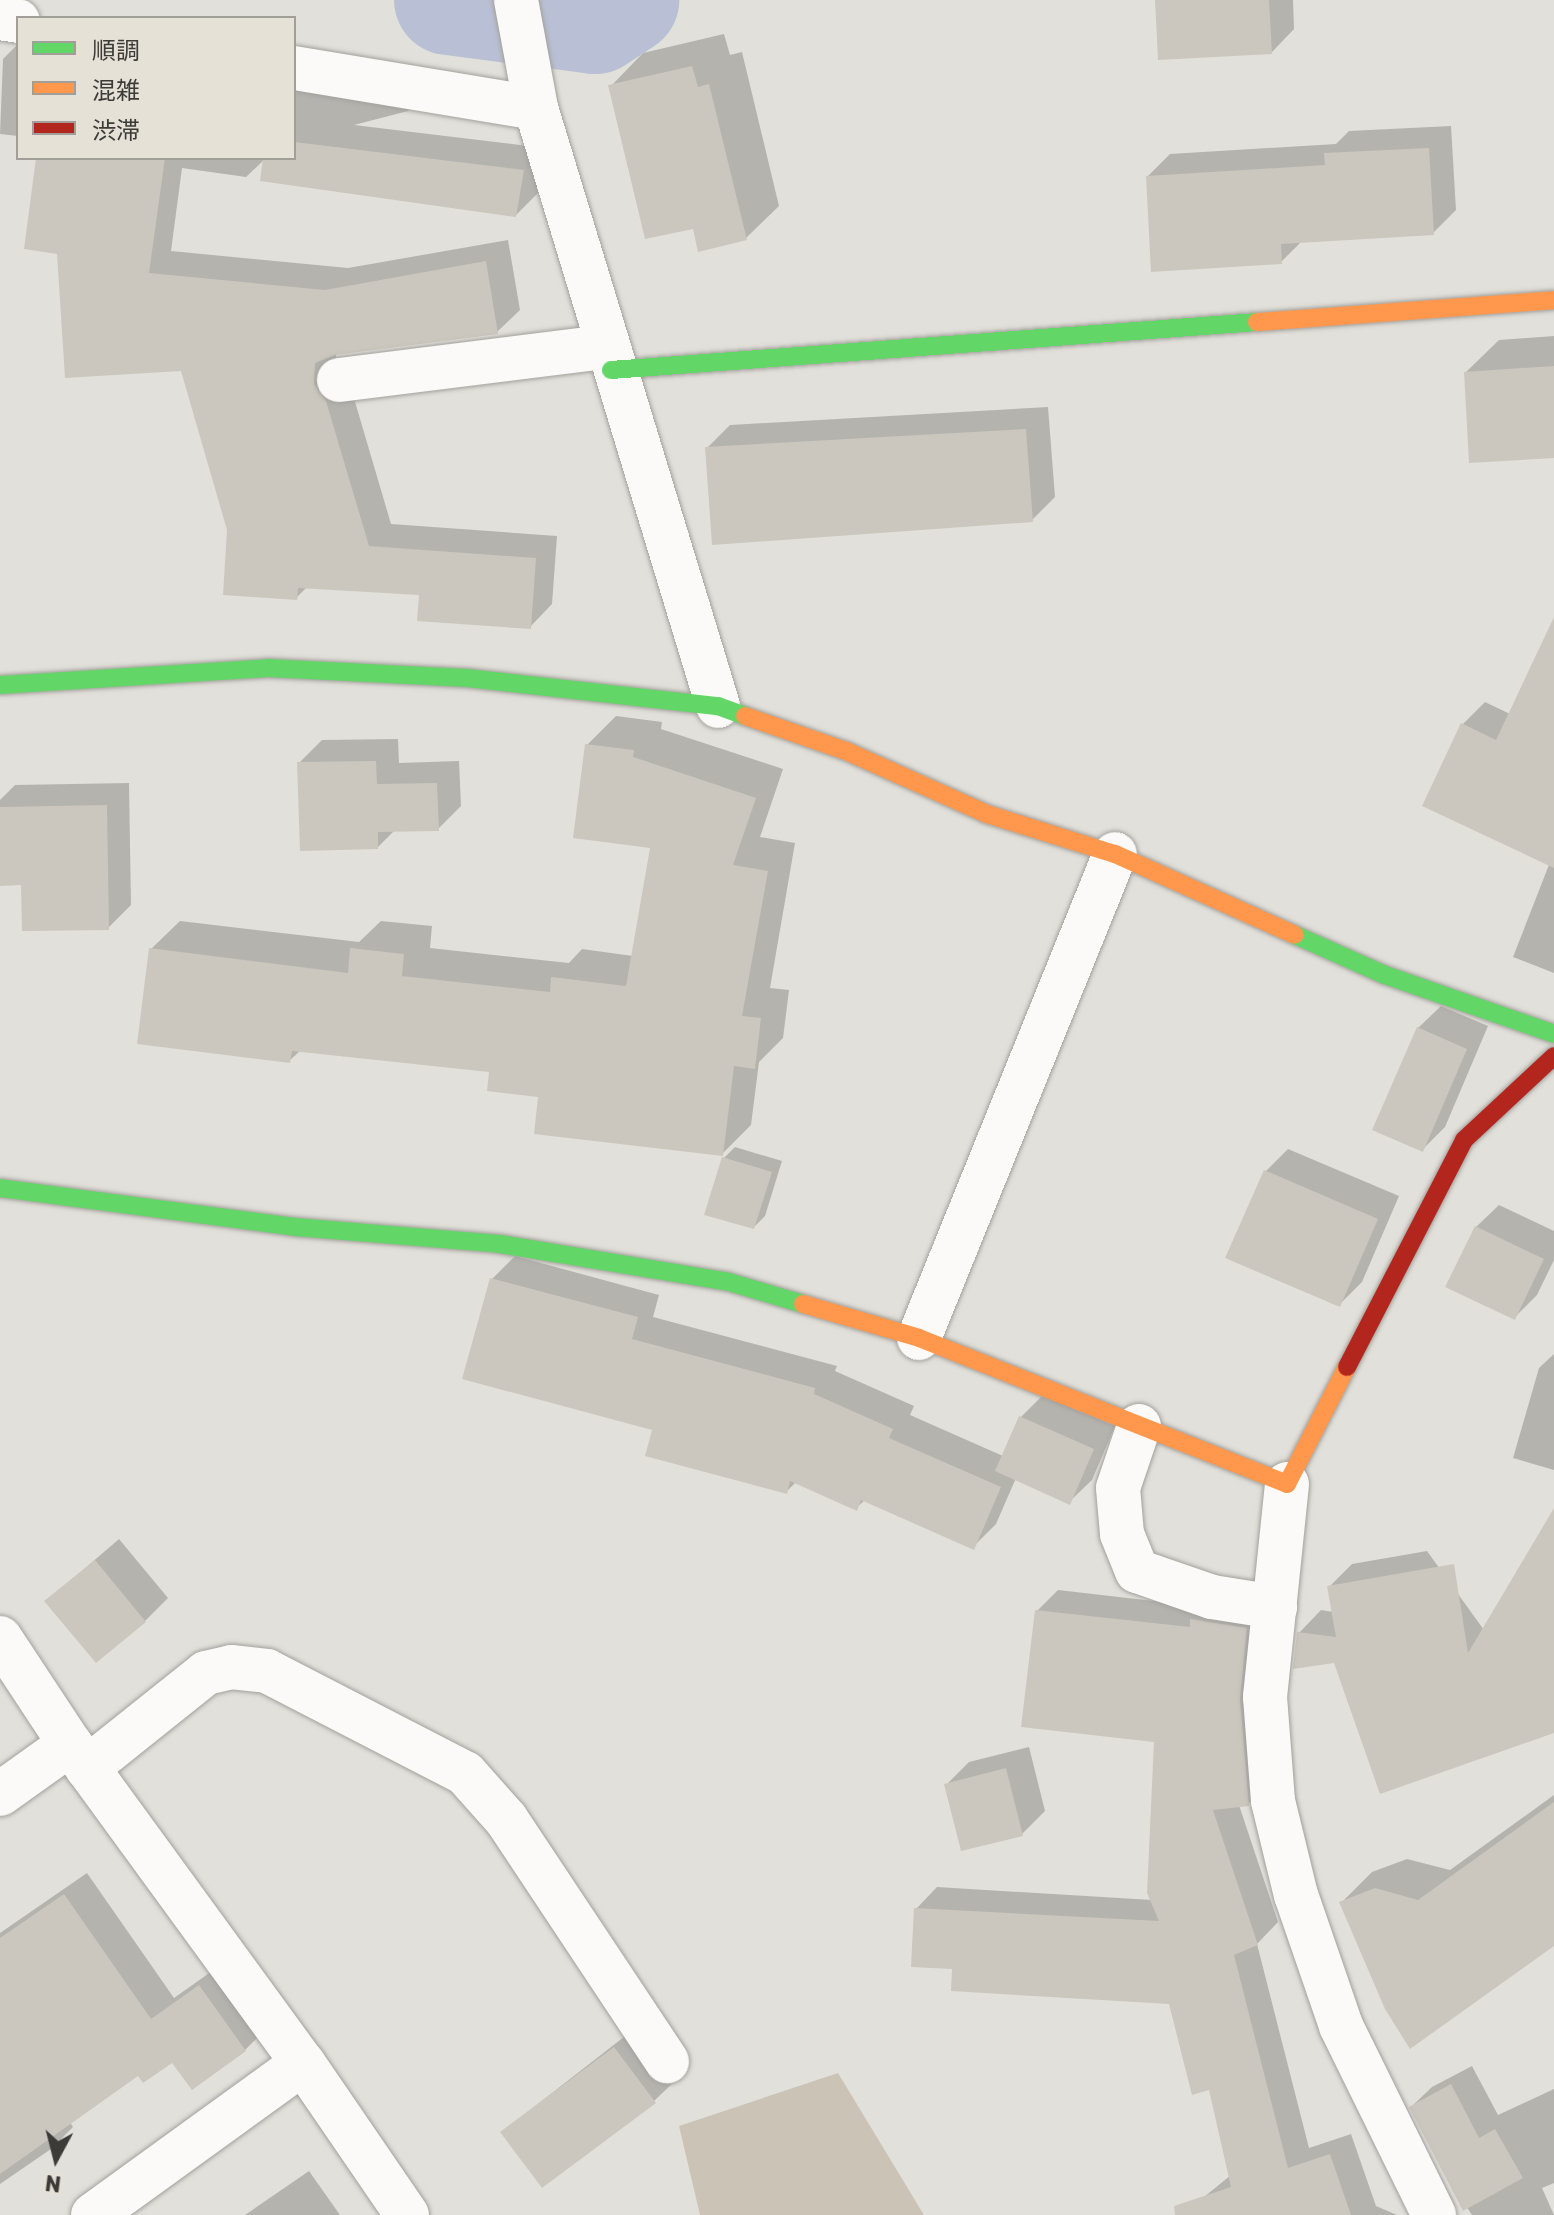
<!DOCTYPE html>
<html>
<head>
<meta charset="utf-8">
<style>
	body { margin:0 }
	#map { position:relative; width:1554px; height:2215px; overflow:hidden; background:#e2e0da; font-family:Rubik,"Noto Sans JP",sans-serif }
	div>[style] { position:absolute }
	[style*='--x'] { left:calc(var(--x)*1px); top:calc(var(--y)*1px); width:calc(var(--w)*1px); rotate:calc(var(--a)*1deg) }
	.green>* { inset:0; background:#cbc4b6 }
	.shadow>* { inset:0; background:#0003 }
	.river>* { height:110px; margin:-55px; padding:0 55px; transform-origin:55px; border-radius:55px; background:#b9c0d5 }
	.building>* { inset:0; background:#cbc7be }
	.roads { filter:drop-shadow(0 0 2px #a3a19d) drop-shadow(0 0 2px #a3a19d) }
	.street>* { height:44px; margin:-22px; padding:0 22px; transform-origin:22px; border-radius:22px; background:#fbfaf9 }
	.fast>* { height:18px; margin:-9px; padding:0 9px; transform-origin:9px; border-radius:9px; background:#63d668 }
	.slow>* { height:18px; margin:-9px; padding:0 9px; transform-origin:9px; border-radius:9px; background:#ff974d }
	.jam>* { height:18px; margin:-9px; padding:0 9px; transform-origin:9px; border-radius:9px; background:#b3261e }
	span { translate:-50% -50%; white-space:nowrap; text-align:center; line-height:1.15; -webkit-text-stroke:7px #e5e1d7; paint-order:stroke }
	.legend { position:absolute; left:16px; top:16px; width:280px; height:144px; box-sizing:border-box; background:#e5e1d7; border:2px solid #a19f97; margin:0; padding:10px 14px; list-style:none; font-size:24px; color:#3c3b37 }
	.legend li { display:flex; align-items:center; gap:16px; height:40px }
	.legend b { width:40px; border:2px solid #a19f97 }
	.north { position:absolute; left:16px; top:2119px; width:80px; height:80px; -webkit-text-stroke:6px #e5e1d7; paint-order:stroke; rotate:187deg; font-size:22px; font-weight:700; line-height:32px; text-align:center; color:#3c3b37 }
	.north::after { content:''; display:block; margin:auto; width:28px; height:36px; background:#3c3b37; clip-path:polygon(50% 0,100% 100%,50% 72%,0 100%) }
</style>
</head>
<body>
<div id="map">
	<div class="green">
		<i style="clip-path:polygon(838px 2073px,924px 2215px,700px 2215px,679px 2126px)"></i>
	</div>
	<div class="shadow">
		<i style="clip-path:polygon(1157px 0,1293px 0,1294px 29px,1272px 52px)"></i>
		<i style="clip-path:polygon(724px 34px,730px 55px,742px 52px,779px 206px,746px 238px,695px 226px,611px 86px,643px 53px)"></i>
		<i style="clip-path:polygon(18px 44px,18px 136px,0 134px,3px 59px)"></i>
		<i style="clip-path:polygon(294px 72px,428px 90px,408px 111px,354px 125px,545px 148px,538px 193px,516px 215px,265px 159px,246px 177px,182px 168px,171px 251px,348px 268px,508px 240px,520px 310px,497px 332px,336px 353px,336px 361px,348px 378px,391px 524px,557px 536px,552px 604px,530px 627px,421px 593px,308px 586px,296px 598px,229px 530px,183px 369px,59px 252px,38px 158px,294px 158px)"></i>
		<i style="clip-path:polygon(1451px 126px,1456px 210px,1433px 233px,1302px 241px,1281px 262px,1148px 176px,1170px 154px,1336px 144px,1349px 131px)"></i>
		<i style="clip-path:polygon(1554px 336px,1554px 456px,1466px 372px,1499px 340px)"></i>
		<i style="clip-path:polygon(1048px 407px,1055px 497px,1032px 520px,707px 448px,730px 425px)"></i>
		<i style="clip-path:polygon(1554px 622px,1554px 771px,1462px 725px,1485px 702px,1510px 714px)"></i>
		<i style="clip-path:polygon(616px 716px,662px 722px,661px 729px,783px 769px,760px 837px,795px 843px,770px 988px,789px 990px,783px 1038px,759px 1062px,751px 1125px,722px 1154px,541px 1095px,491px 1070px,301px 1050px,289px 1061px,151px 949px,180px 921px,359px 942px,381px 921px,432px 926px,430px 948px,569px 963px,582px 949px,633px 956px,652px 846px,587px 745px)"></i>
		<i style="clip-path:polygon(398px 739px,399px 763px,459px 761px,461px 806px,438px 829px,395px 830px,378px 847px,299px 763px,322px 740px)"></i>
		<i style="clip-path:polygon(129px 783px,131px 905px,108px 928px,23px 883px,0 884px,0 800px,15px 785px)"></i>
		<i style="clip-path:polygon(1554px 852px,1554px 973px,1513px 957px)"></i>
		<i style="clip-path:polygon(1441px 1006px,1488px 1026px,1445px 1127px,1422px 1150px,1418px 1028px)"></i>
		<i style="clip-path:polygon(735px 1147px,782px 1161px,765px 1216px,754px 1227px,724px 1158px)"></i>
		<i style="clip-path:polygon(1288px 1149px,1399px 1196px,1362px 1282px,1339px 1305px,1265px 1172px)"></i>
		<i style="clip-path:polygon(1499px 1205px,1554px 1231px,1554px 1260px,1537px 1295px,1514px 1318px,1476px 1227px)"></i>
		<i style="clip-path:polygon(515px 1256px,659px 1295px,653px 1317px,837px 1366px,835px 1371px,914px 1406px,910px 1415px,1003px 1456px,1020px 1418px,1043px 1395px,1115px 1426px,1092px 1480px,1069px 1502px,1016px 1478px,996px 1524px,973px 1547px,865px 1500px,856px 1508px,796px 1482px,786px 1492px,655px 1428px,492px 1279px)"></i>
		<i style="clip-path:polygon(1554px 1354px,1554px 1470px,1513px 1458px,1539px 1368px)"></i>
		<i style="clip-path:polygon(1554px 1532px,1554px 1676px,1549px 1719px,1335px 1661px,1299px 1633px,1321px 1610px,1333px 1612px,1329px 1587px,1352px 1564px,1427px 1551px,1484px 1630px)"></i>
		<i style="clip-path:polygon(119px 1539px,168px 1598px,145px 1621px,47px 1601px)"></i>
		<i style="clip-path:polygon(1058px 1590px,1206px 1607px,1267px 1607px,1269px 1783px,1248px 1804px,1239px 1805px,1278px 1922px,1257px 1944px,1309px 2148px,1351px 2134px,1376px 2206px,1397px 2215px,1182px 2215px,1231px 2175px,1210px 2087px,1171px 2002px,954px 1967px,916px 1909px,937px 1887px,1152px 1900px,1156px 1740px,1037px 1611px)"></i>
		<i style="clip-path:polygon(1029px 1747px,1045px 1811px,1022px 1834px,946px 1785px,969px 1762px)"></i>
		<i style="clip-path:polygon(1554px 1795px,1554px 1943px,1341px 1903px,1372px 1872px,1407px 1859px,1450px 1870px)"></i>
		<i style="clip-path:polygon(87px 1873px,174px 1998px,222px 1964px,267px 2028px,245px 2050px,173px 2060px,139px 2074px,70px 2122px,73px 2127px,51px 2149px,0 2184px,0 1933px)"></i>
		<i style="clip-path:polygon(638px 2026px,677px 2079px,654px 2101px,502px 2132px)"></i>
		<i style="clip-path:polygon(1472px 2066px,1498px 2115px,1554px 2089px,1554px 2183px,1542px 2188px,1554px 2215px,1472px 2215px,1444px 2172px,1411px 2107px,1432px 2087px)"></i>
		<i style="clip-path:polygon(309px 2171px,340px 2215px,245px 2215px)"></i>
	</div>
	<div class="river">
		<i style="--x:449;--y:0;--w:147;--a:7.4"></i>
		<i style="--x:595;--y:19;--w:35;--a:-33"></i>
	</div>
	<div class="building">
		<i style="clip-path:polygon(1155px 0,1269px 0,1272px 54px,1158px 60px)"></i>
		<i style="clip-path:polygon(692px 66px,698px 87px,709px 84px,747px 240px,698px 252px,693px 229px,645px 239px,608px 85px)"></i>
		<i style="clip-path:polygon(294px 142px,524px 170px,516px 217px,260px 181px,263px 158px,294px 158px)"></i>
		<i style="clip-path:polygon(1429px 148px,1434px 235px,1281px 244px,1282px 264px,1151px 272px,1146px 176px,1325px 165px,1324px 153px)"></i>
		<i style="clip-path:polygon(36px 158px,165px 158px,149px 273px,325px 290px,486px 261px,498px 334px,335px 355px,315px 363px,314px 384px,326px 401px,369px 546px,536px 558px,531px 629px,417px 621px,419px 595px,298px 588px,297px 600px,223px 595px,227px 530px,181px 371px,65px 378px,57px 254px,24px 249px)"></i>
		<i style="clip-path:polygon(1554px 366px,1554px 458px,1469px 463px,1464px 372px)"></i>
		<i style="clip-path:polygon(1026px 429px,1033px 522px,712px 545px,705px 447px)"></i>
		<i style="clip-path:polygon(1554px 617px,1554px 868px,1422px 806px,1461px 723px,1496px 740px)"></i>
		<i style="clip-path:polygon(585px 744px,634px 750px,633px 757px,756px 798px,733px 865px,768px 871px,742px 1016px,761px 1018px,755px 1069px,734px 1066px,723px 1156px,534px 1134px,538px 1097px,487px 1091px,489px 1072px,292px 1051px,290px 1063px,137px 1044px,149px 948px,348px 973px,350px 948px,404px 954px,402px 976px,550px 992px,551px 977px,626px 986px,650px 848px,573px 838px)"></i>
		<i style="clip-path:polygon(376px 761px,377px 784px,437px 783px,439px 831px,378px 832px,378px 849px,300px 851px,297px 762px)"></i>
		<i style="clip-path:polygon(107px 805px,109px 930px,22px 931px,21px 885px,0 886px,0 807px)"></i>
		<i style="clip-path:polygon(1417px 1027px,1467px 1049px,1423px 1152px,1372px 1130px)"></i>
		<i style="clip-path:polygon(722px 1157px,772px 1172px,754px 1229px,704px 1215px)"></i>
		<i style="clip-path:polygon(1264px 1170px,1378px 1219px,1340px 1307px,1225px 1258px)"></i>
		<i style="clip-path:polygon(1475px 1226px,1544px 1259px,1515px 1320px,1445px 1287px)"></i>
		<i style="clip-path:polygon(490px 1278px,638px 1317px,632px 1339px,815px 1388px,814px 1394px,893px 1429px,889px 1438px,1001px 1487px,974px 1550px,861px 1500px,857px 1511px,790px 1481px,787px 1494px,645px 1456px,652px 1430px,462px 1379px)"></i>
		<i style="clip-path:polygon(1019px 1416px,1094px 1449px,1070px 1505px,995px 1471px)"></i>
		<i style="clip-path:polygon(1554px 1508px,1554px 1733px,1380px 1794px,1334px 1663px,1293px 1669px,1297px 1632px,1336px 1637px,1327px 1586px,1454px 1564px,1468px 1653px)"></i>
		<i style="clip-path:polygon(95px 1560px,146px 1622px,96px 1663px,44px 1601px)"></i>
		<i style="clip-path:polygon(1035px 1610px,1190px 1627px,1190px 1619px,1247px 1628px,1240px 1699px,1249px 1806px,1213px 1810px,1258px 1945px,1234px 1955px,1288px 2168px,1330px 2154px,1351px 2215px,1175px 2215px,1174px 2206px,1231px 2187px,1209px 2090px,1192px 2095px,1169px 2004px,951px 1991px,952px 1969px,911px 1967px,914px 1908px,1159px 1921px,1147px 1893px,1154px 1742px,1021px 1727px)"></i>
		<i style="clip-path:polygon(1006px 1768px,1023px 1836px,961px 1851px,944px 1784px)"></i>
		<i style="clip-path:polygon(1554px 1802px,1554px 1946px,1410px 2049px,1385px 2009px,1339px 1902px,1375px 1888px,1418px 1900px)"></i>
		<i style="clip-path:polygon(64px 1894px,151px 2019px,199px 1985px,246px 2051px,192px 2090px,172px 2063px,143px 2083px,138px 2076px,0 2174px,0 1938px)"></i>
		<i style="clip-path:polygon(614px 2047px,656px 2103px,542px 2188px,500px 2132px)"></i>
		<i style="clip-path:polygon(1451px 2084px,1479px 2138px,1495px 2129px,1523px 2178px,1463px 2211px,1409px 2107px)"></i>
	</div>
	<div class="roads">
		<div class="street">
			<i style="--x:516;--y:0;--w:110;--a:79.5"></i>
			<i style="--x:536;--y:108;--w:625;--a:73.07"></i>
			<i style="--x:0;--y:18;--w:18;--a:9"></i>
			<i style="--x:294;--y:68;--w:245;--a:9.4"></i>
			<i style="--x:339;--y:380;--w:268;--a:-7.1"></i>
			<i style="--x:919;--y:1338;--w:522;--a:-67.95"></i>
			<i style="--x:1139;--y:1426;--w:65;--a:108.7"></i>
			<i style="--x:1118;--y:1488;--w:46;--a:85"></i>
			<i style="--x:1122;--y:1534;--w:40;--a:68"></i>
			<i style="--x:1137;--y:1571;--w:79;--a:19.1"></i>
			<i style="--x:1212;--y:1597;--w:64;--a:9"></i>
			<i style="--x:1287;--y:1484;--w:214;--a:95.9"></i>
			<i style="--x:1265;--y:1697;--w:104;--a:85.6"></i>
			<i style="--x:1273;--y:1801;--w:97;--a:76.3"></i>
			<i style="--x:1296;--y:1895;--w:139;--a:71"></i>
			<i style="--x:1341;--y:2026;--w:211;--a:63.8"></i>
			<i style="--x:0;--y:1638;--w:127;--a:56.6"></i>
			<i style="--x:70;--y:1744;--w:395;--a:53.9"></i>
			<i style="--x:303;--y:2063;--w:184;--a:55.6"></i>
			<i style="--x:87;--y:1768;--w:152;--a:-38.6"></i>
			<i style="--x:206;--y:1673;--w:26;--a:-13"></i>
			<i style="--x:231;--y:1667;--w:36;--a:6"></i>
			<i style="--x:267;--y:1671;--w:223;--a:27.3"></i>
			<i style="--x:465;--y:1773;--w:62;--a:48.3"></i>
			<i style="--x:506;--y:1819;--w:291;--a:56.4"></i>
			<i style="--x:0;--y:1794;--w:86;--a:-35.5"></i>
			<i style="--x:93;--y:2215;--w:259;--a:-35.9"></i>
		</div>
		<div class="fast">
			<i style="--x:611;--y:370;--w:648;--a:-4.25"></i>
			<i style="--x:0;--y:685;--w:269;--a:-3.6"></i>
			<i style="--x:268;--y:668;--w:199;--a:2.9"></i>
			<i style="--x:467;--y:678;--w:253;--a:6.4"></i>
			<i style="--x:718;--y:706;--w:29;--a:20"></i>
			<i style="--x:1295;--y:935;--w:98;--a:24"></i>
			<i style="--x:1385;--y:975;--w:179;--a:19.2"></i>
			<i style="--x:0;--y:1188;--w:298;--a:7.5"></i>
			<i style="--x:295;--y:1227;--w:206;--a:4.7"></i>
			<i style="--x:500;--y:1244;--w:232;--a:9.4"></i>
			<i style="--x:729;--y:1282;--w:77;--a:16.6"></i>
		</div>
		<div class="slow">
			<i style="--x:1257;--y:322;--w:298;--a:-4.2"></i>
			<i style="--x:745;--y:716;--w:107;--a:19.1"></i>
			<i style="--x:846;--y:751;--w:154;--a:24.1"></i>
			<i style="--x:987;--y:814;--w:134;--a:17.4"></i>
			<i style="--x:1115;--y:854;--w:197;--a:24.2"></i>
			<i style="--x:803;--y:1304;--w:121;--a:16.3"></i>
			<i style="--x:919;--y:1338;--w:396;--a:21.6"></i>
			<i style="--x:1287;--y:1484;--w:131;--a:-62.9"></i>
		</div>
		<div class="jam">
			<i style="--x:1347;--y:1367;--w:255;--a:-62.7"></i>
			<i style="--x:1464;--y:1140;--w:123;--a:-43"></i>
		</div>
	</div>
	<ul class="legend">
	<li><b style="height:10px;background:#63d668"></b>順調</li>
	<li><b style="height:10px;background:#ff974d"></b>混雑</li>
	<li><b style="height:10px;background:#b3261e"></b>渋滞</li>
	</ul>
	<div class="north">N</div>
</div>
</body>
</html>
